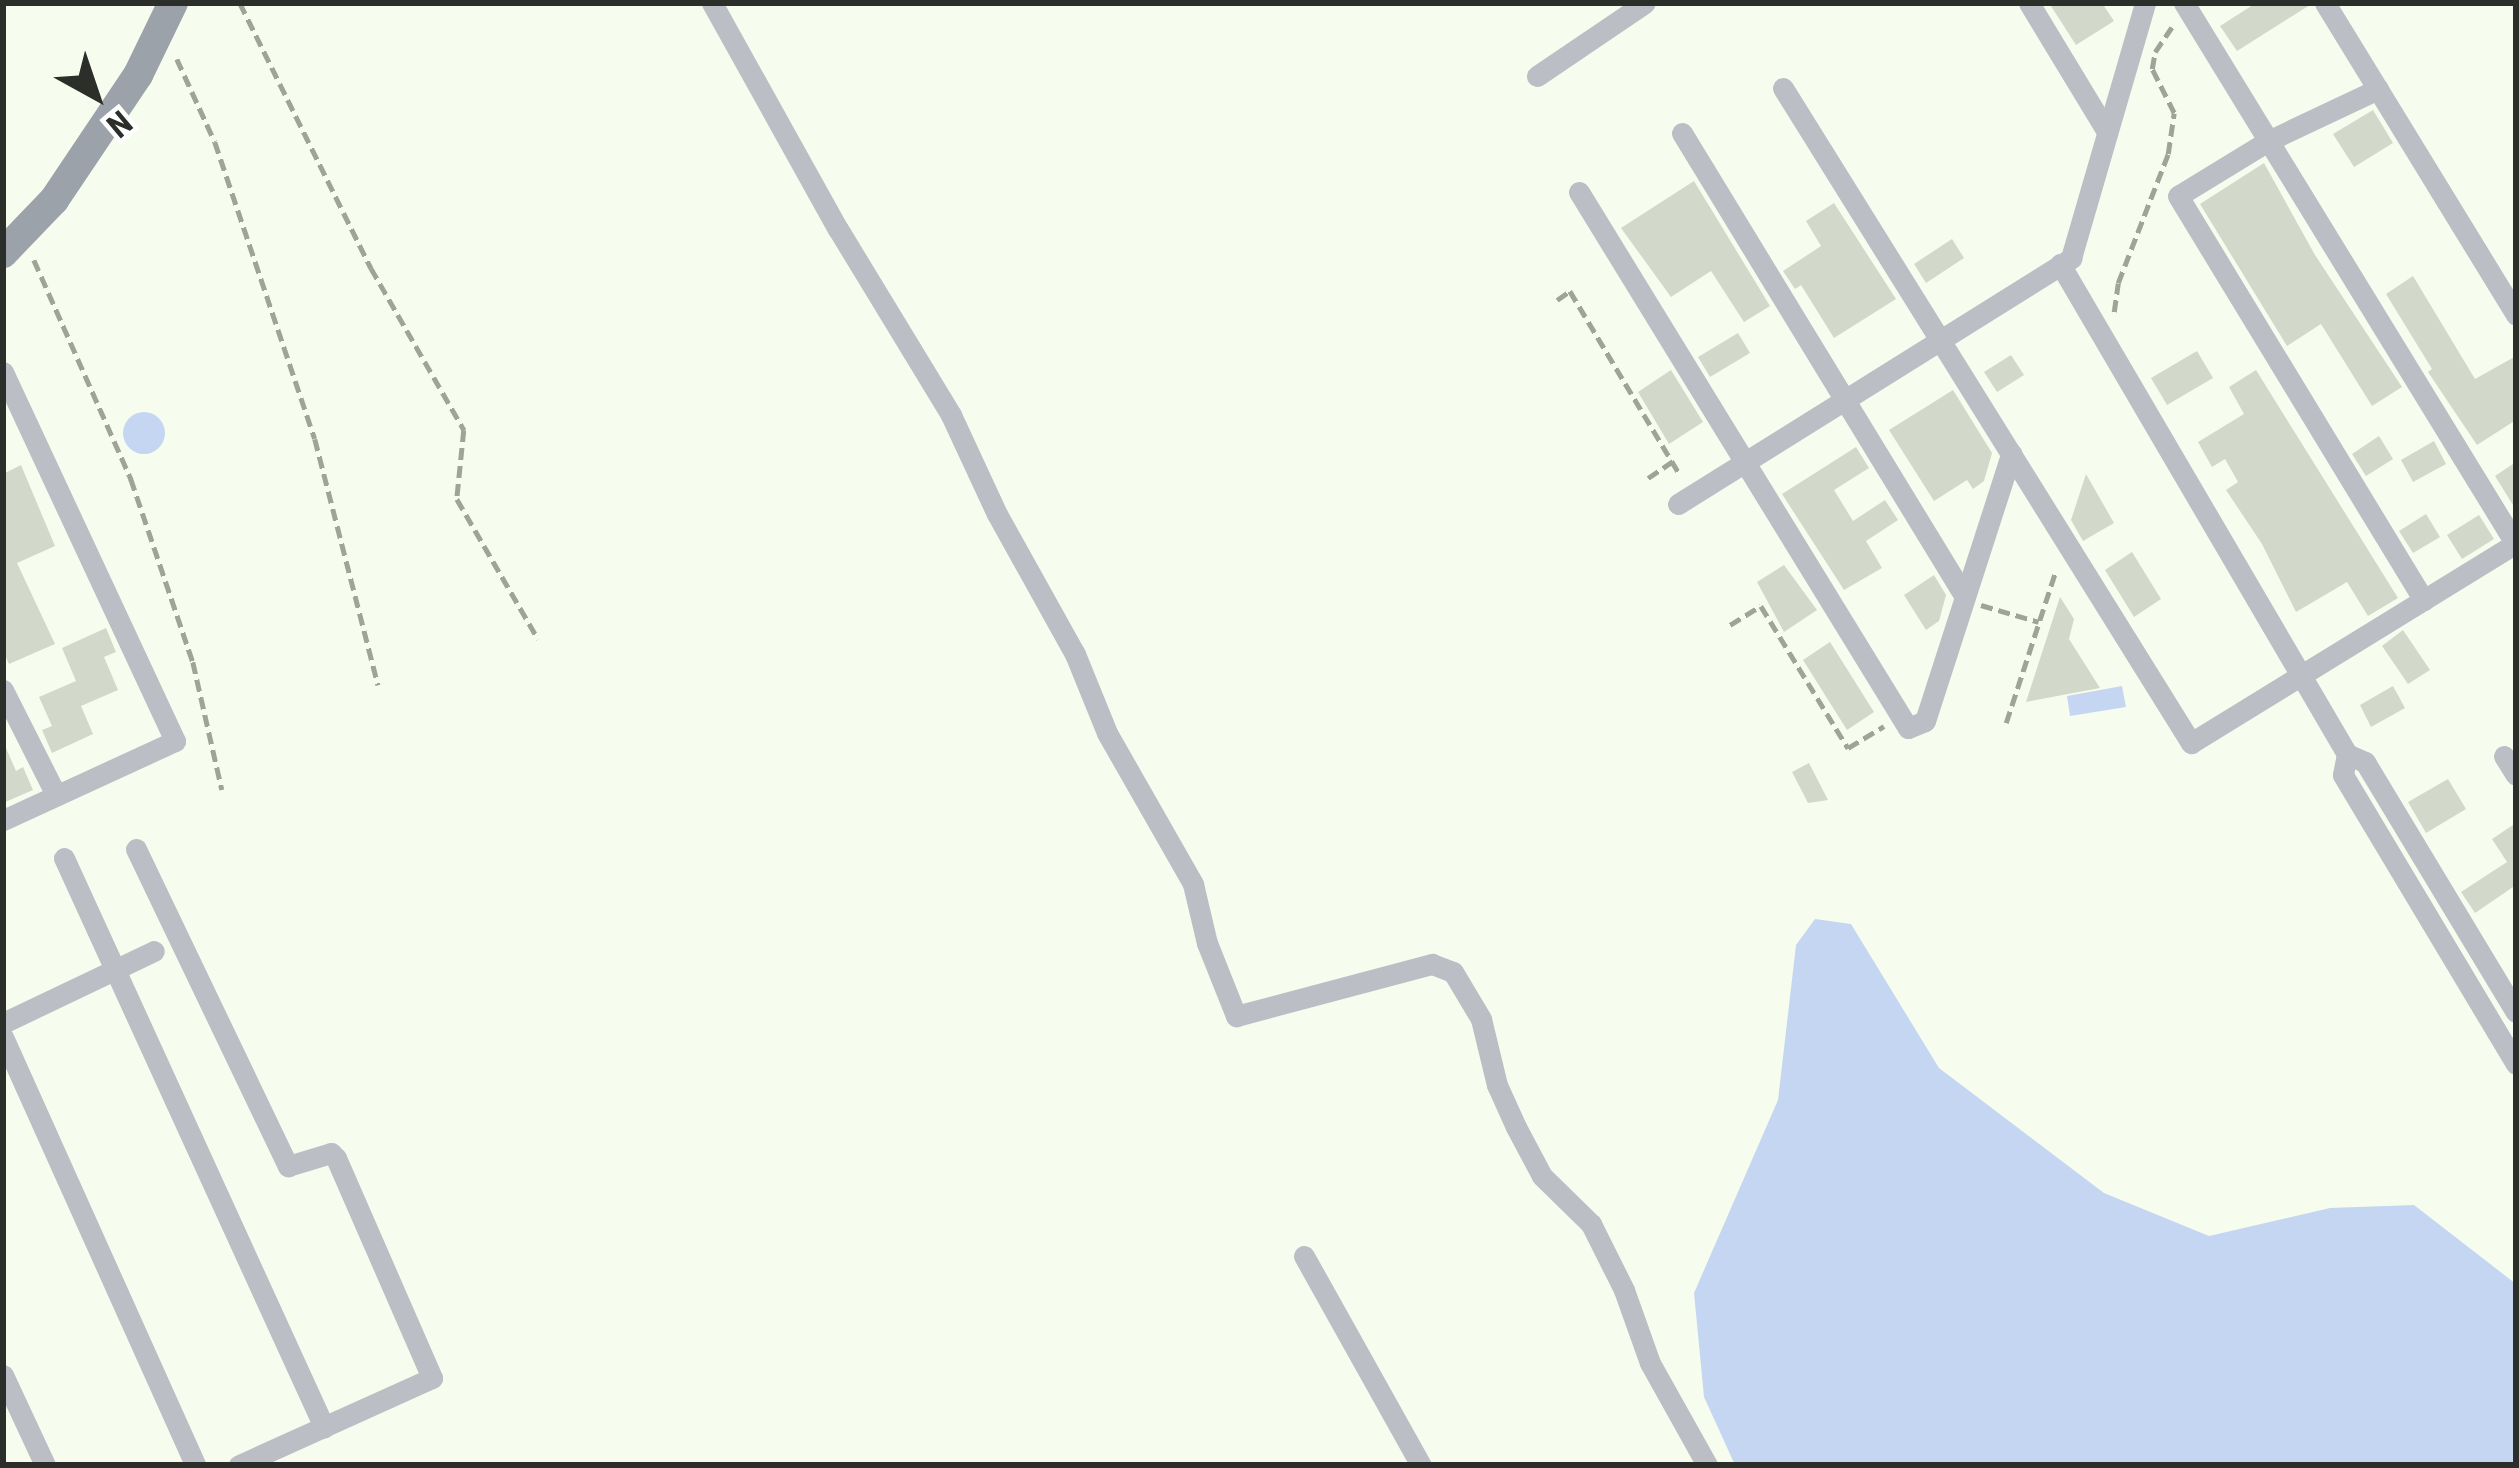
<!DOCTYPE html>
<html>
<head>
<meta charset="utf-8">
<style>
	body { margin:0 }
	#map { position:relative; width:2519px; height:1468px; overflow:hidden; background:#f7fdee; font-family:"Roboto Condensed",sans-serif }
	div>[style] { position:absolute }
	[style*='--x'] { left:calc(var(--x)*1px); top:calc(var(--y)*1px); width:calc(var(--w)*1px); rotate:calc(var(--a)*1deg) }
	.water>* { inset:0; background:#c5d6f2 }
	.round { border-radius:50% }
	.building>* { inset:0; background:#d2d9ca }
	.path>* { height:4.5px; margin-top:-2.25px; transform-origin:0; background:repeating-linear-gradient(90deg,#9fa398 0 12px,transparent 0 18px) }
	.street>* { height:21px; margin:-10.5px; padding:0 10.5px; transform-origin:10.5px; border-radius:10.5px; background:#bbbfc5 }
	.secondary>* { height:30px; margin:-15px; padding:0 15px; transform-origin:15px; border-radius:15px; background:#9ca2aa }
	span { translate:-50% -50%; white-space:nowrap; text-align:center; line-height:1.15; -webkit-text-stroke:9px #fff; paint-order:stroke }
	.frame { position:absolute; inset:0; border:6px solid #2c2e29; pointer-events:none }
	.north { position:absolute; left:36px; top:36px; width:120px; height:120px; -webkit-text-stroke:9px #fff; paint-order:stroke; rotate:140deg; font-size:33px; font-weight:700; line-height:48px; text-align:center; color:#2c2e29 }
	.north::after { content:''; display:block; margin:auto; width:42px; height:54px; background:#2c2e29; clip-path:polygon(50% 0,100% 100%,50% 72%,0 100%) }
</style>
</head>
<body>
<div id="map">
	<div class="water">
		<i class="round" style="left:123px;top:412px;width:42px;height:42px"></i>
		<i style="clip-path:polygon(2122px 686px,2126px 707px,2070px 716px,2067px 696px)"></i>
		<i style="clip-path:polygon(1815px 919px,1851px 924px,1939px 1068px,2104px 1193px,2209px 1236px,2330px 1208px,2414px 1205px,2516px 1284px,2516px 1465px,1735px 1465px,1704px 1397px,1694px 1293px,1778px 1100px,1796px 945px)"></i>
	</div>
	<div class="building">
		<i style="clip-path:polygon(2049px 3px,2102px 3px,2114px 21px,2076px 45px)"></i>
		<i style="clip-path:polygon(2256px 3px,2310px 3px,2310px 5px,2237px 51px,2220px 26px)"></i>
		<i style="clip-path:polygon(2373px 110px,2393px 143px,2354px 167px,2333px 134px)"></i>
		<i style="clip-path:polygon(2264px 163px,2315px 255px,2402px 387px,2372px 406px,2321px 324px,2287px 346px,2200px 204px)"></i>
		<i style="clip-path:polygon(1694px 181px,1770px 306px,1744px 322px,1711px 271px,1671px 297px,1621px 228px)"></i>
		<i style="clip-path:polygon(1834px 203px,1896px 299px,1834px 338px,1801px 285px,1795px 289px,1783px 271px,1821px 246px,1806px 221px)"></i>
		<i style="clip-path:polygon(1952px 239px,1964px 258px,1926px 283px,1914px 264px)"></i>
		<i style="clip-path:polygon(2413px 276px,2475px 379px,2516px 356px,2516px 420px,2477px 445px,2428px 372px,2432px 369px,2386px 294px)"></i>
		<i style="clip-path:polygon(1738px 333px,1750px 353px,1710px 377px,1698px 357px)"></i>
		<i style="clip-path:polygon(2197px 351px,2213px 378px,2167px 405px,2151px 378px)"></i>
		<i style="clip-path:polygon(2011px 355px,2024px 375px,1997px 392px,1984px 372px)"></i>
		<i style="clip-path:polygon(1671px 370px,1703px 422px,1669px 444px,1638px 392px)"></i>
		<i style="clip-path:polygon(2256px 370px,2398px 598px,2368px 616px,2347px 582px,2296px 612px,2262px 544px,2226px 490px,2238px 482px,2225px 459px,2212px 467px,2198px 442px,2244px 414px,2229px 387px)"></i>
		<i style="clip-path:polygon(1953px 390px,1992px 453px,1984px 481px,1973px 489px,1967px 480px,1934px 501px,1889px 430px)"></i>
		<i style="clip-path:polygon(2379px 436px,2393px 459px,2366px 476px,2352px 454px)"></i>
		<i style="clip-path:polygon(2434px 441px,2446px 464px,2413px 482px,2401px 460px)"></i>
		<i style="clip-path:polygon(1856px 447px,1869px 468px,1834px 490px,1853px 521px,1885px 500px,1898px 520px,1866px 541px,1882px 568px,1844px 590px,1782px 494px)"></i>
		<i style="clip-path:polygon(2516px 462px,2516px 510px,2495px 476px)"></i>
		<i style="clip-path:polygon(21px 465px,55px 546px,17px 563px,55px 644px,9px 664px,3px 651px,3px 474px)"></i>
		<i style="clip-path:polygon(2086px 474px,2114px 523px,2083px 541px,2071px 520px)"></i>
		<i style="clip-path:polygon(2426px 514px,2440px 537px,2413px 553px,2399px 531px)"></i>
		<i style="clip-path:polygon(2479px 515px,2494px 539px,2462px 559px,2447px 535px)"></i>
		<i style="clip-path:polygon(2132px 552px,2161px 599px,2134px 617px,2105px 570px)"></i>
		<i style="clip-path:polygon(1784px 565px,1817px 610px,1784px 632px,1757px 582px)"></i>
		<i style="clip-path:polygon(1934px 575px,1946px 595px,1939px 621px,1926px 630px,1904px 595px)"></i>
		<i style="clip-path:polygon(2060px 597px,2074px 619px,2069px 639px,2100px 688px,2026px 702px)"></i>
		<i style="clip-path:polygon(106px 628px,116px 652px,104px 657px,118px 690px,81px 706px,93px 734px,52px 753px,42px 730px,52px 726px,39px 697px,76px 681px,62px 648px)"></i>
		<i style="clip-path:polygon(2403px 630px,2430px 670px,2408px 684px,2382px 646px)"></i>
		<i style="clip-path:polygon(1830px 642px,1874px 712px,1847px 730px,1803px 660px)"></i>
		<i style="clip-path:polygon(2393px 686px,2405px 708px,2371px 727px,2360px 705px)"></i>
		<i style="clip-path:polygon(3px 741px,16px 771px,23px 767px,33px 790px,3px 803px)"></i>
		<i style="clip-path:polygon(1809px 763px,1828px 800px,1808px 803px,1792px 772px)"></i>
		<i style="clip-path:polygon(2448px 779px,2466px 809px,2426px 833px,2408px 802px)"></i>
		<i style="clip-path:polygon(2516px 823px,2516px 885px,2475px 913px,2461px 892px,2507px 862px,2492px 839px)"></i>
	</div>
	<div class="path">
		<i style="--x:240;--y:3;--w:296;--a:63.7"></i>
		<i style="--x:371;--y:268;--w:187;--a:60.1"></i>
		<i style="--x:464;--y:430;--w:69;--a:95.8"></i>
		<i style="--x:457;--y:499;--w:162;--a:59.9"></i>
		<i style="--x:177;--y:59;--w:91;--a:65.4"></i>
		<i style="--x:215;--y:142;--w:313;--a:71.4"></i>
		<i style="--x:315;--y:439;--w:254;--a:75.6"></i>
		<i style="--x:34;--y:260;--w:240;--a:66.1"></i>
		<i style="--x:131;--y:479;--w:193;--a:71.3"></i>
		<i style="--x:193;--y:662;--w:131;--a:77.2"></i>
		<i style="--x:1557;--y:300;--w:16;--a:-35"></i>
		<i style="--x:1570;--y:291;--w:212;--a:59.1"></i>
		<i style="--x:2114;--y:312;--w:29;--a:-82"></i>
		<i style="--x:2118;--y:283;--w:138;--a:-68.8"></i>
		<i style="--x:2168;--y:154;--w:41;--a:-81.7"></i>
		<i style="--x:2174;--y:113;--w:49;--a:-116.6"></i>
		<i style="--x:2152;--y:69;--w:17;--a:-80"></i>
		<i style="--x:2155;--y:52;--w:30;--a:-56"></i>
		<i style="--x:1648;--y:478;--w:30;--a:-34"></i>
		<i style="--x:1981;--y:605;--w:60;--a:16.3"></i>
		<i style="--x:1730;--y:625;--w:36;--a:-32"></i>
		<i style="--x:1761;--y:606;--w:167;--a:58.5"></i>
		<i style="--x:1848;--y:748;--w:42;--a:-31.4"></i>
		<i style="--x:2006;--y:723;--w:161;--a:-71.9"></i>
	</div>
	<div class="street">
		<i style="--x:712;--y:3;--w:259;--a:60.9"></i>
		<i style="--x:838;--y:229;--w:218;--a:58.7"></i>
		<i style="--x:951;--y:415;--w:109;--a:65.1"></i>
		<i style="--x:997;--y:514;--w:160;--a:60.9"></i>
		<i style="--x:1075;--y:654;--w:85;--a:67.9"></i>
		<i style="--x:1107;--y:733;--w:174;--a:60.3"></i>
		<i style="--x:1193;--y:884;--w:61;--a:76.7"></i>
		<i style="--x:1207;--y:943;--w:79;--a:68.3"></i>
		<i style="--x:1236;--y:1016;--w:203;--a:-14.9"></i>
		<i style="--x:1432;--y:964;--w:22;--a:21"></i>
		<i style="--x:1453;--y:972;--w:55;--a:59.2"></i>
		<i style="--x:1481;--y:1019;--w:68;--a:76.4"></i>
		<i style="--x:1497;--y:1085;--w:46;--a:65.7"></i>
		<i style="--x:1516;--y:1127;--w:55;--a:62"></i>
		<i style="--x:1542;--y:1176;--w:69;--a:44.4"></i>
		<i style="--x:1591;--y:1224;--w:74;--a:63.4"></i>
		<i style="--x:1624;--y:1290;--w:77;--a:70.4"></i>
		<i style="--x:1650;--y:1363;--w:117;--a:60.8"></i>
		<i style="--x:2029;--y:3;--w:151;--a:58.8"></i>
		<i style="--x:2184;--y:3;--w:633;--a:58.49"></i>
		<i style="--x:2325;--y:3;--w:366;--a:58.5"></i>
		<i style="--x:1537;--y:76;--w:130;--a:-34.1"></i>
		<i style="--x:1783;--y:88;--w:772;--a:58.08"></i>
		<i style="--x:2191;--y:743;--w:382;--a:-31.6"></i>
		<i style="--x:2378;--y:89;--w:122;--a:154.7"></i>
		<i style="--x:2268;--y:141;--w:105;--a:148.6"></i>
		<i style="--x:2178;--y:196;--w:473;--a:58.7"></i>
		<i style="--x:1682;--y:133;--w:543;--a:58.62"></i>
		<i style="--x:1579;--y:192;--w:629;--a:58.46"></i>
		<i style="--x:1908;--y:728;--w:18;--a:-22"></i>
		<i style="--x:1925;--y:721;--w:281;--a:-72.1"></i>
		<i style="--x:2060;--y:264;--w:568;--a:59.64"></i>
		<i style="--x:2347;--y:754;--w:20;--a:24"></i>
		<i style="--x:2365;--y:762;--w:292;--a:58.9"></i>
		<i style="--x:3;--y:372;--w:407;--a:65"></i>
		<i style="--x:175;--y:741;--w:189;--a:155.3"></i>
		<i style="--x:1678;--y:504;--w:464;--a:-32"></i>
		<i style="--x:2071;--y:258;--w:266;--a:-73.8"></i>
		<i style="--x:3;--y:690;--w:118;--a:63.2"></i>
		<i style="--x:2347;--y:754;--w:21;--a:101"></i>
		<i style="--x:2343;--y:775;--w:337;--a:59.1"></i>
		<i style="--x:2504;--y:756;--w:22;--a:58"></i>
		<i style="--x:136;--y:849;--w:352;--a:64.4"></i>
		<i style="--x:288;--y:1166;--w:45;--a:-16.8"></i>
		<i style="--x:331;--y:1153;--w:7;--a:45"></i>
		<i style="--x:336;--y:1158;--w:240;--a:66.4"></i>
		<i style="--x:432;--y:1378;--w:212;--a:155.7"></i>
		<i style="--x:64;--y:858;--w:626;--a:65.44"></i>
		<i style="--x:3;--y:1023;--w:167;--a:-25.5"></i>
		<i style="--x:3;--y:1037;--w:469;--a:65.8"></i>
		<i style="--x:1304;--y:1256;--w:240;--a:60.8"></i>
		<i style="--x:3;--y:1375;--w:99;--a:65"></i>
	</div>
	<div class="secondary">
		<i style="--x:3;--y:253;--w:74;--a:-46.1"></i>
		<i style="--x:54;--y:200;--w:151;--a:-56.1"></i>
		<i style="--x:138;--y:75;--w:80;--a:-64.1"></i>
	</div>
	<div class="frame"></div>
	<div class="north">N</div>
</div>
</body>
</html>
